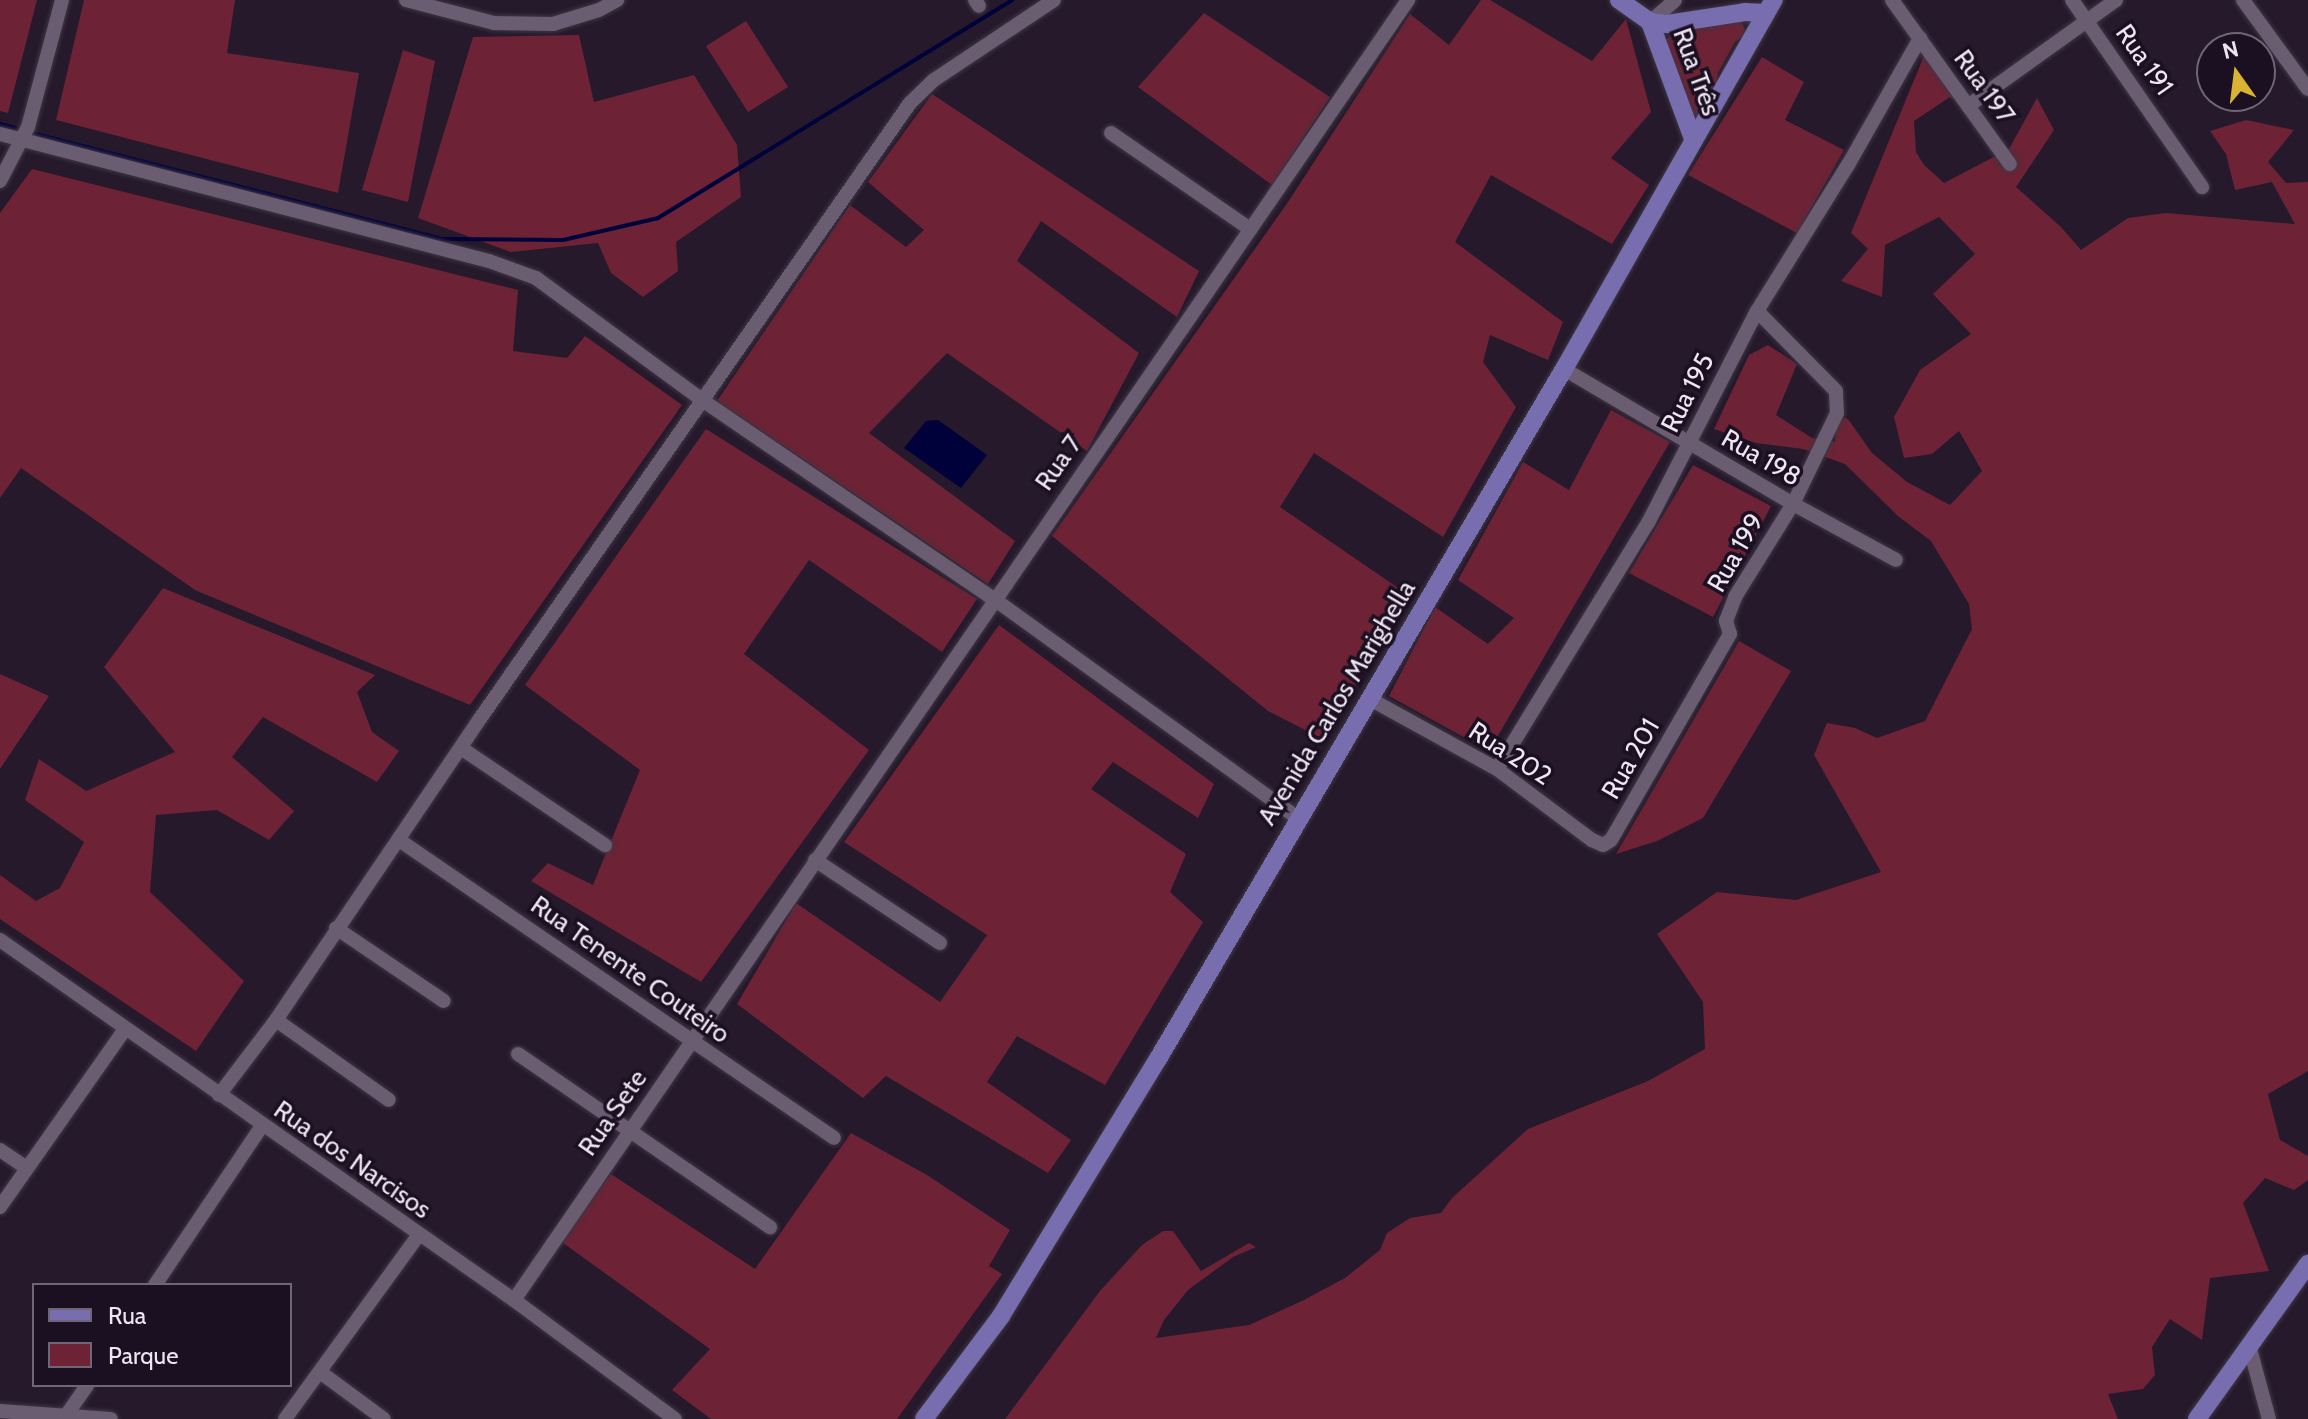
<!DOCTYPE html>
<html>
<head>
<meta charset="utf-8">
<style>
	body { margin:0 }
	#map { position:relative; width:2308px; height:1419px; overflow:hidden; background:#25192b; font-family:Cabin,sans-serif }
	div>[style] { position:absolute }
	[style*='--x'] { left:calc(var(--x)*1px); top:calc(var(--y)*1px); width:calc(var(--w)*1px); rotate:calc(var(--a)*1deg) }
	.green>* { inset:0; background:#6d2335 }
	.water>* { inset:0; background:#00003b }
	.stream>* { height:4px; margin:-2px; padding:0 2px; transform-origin:2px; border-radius:2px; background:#00003b }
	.roads { filter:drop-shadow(0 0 2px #3f3644) drop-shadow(0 0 2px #3f3644) }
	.minor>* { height:14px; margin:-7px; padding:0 7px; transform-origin:7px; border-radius:7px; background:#6a5c71 }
	.major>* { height:18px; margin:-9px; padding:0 9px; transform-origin:9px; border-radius:9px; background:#786daf }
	span { translate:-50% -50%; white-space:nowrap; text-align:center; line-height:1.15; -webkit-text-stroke:7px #1b1021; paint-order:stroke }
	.street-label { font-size:26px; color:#ede5f1 }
	.legend { position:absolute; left:32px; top:1283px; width:260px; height:104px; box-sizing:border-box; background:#1b1021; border:2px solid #6f6574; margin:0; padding:10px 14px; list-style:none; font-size:24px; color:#ede5f1 }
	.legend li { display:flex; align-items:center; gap:16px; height:40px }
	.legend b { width:40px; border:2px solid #6f6574 }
	.north { position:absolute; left:2196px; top:32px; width:80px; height:80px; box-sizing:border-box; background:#1b1021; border:2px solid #6f6574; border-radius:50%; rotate:346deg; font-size:22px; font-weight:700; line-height:32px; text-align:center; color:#ede5f1 }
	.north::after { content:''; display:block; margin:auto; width:28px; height:36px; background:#d9b334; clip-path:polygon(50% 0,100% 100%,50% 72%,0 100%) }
</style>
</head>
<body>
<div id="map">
	<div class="green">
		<i style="clip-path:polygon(0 0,37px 0,8px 113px,0 111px)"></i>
		<i style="clip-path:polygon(84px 0,235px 0,227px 53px,359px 73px,338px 193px,56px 120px)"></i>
		<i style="clip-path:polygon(1481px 0,1490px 0,1592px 61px,1626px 19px,1651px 112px,1611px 158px,1649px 185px,1612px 244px,1491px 175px,1455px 242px,1563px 322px,1548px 360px,1490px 335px,1483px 362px,1516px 407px,1443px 537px,1314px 453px,1280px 507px,1410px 596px,1323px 739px,1268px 711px,1052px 536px,1288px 202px,1410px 14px,1449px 45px)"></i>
		<i style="clip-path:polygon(1204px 13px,1330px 97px,1272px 185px,1138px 87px)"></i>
		<i style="clip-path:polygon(746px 21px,788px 87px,748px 112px,706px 46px)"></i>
		<i style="clip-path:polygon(1742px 21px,1746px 34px,1735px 42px,1718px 73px,1716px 88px,1697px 121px,1691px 118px,1665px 42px,1673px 31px)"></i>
		<i style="clip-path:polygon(579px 35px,594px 102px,694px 75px,737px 145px,741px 197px,676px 242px,678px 271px,643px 297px,611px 273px,598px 243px,511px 252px,418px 218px,473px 37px)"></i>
		<i style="clip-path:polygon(403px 50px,435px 61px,408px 202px,362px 190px)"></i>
		<i style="clip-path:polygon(1926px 51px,1958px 87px,1956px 101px,1950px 97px,1914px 121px,1916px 152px,1924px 165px,1944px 183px,2009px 149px,2037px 98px,2054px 130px,2016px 187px,2061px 227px,2081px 250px,2128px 218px,2166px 213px,2295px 224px,2272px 182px,2235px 190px,2226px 154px,2210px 131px,2246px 120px,2294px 130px,2268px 162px,2286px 183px,2308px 182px,2308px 1071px,2268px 1094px,2280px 1140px,2308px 1156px,2308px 1180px,2294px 1190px,2265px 1178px,2243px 1203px,2269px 1271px,2210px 1278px,2202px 1340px,2170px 1319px,2152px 1347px,2155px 1375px,2143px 1389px,2108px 1394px,2118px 1419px,1005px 1419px,1100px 1291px,1142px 1245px,1163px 1231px,1173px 1231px,1201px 1271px,1249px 1243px,1256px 1247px,1233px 1257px,1188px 1290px,1164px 1320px,1156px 1338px,1249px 1325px,1304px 1300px,1345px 1278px,1380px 1250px,1387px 1233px,1410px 1218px,1441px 1213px,1452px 1198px,1528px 1129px,1648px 1081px,1705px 1049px,1703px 1002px,1657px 934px,1717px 892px,1796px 900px,1881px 872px,1814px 755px,1827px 723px,1855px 728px,1877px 738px,1925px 721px,1972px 629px,1969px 604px,1931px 541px,1898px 516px,1845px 464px,1803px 449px,1756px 443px,1714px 429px,1749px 355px,1768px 345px,1797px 364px,1776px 415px,1812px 438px,1835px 442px,1836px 415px,1848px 419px,1872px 453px,1907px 482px,1950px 505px,1982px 471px,1959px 431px,1932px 454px,1904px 458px,1894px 417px,1920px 370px,1971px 334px,1933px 294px,1975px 254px,1939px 217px,1885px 245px,1882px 297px,1841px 281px,1868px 249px,1851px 233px)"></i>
		<i style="clip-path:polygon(1762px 57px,1804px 82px,1785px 120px,1844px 150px,1797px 233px,1688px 175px)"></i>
		<i style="clip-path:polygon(932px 94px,1199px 271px,1177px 317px,1041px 221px,1017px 261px,1139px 353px,1087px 451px,947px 353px,869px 433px,1015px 541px,988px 584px,717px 401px,850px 205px,906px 247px,924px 230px,868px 182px)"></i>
		<i style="clip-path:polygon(32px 169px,518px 290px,513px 351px,567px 358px,585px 336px,682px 405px,470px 705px,195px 590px,21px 468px,0 498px,0 213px)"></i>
		<i style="clip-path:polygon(1611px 410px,1670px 442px,1489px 751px,1389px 696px,1435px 607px,1488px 644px,1514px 618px,1458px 580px,1523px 462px,1569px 490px)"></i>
		<i style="clip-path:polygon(706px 429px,977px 599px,942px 652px,809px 560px,744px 654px,869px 750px,701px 982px,531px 881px,548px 863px,593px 885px,640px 770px,525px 685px)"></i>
		<i style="clip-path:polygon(1693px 465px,1771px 506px,1713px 617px,1629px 573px)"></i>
		<i style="clip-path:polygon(163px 588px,375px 675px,357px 692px,372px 732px,399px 751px,377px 782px,263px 717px,232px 757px,294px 811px,269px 840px,217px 810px,156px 815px,150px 892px,244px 981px,196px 1051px,0 919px,0 875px,36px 901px,60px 888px,84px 842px,25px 800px,39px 759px,86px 791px,175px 752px,104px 667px)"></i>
		<i style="clip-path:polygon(999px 625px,1214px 784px,1198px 818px,1113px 762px,1091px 789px,1186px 854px,1170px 892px,1203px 922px,1105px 1085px,1017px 1036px,987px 1082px,1071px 1140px,1048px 1173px,886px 1076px,863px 1098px,737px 1004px,796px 903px,940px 1002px,987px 935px,844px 842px)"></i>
		<i style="clip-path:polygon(1739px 641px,1791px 671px,1703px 818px,1657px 841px,1616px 854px)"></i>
		<i style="clip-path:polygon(0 674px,49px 696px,0 769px)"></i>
		<i style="clip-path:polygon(851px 1133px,927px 1175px,1010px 1230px,989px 1266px,1002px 1274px,897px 1419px,711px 1419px,672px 1390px,710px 1349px,559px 1240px,611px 1174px,755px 1269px)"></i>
	</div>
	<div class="water">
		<i style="clip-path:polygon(938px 420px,987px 455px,961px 488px,904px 448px,926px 421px)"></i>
	</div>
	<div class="stream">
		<i style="--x:0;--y:124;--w:16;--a:14"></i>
		<i style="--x:36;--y:134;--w:420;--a:14.5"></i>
		<i style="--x:443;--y:239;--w:120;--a:0.5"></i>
		<i style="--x:563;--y:240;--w:98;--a:-13"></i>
		<i style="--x:658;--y:218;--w:416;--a:-31.6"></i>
	</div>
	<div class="roads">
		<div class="minor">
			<i style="--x:406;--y:0;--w:91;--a:14.6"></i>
			<i style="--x:494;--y:23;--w:59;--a:1"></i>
			<i style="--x:553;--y:24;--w:48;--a:-16.9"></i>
			<i style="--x:599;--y:10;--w:21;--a:-29"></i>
			<i style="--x:975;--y:0;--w:7;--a:56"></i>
			<i style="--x:1892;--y:0;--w:202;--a:54.3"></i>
			<i style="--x:2072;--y:0;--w:228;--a:55.2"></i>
			<i style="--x:2243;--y:0;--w:110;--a:53.9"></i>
			<i style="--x:1650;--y:22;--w:33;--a:-41"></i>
			<i style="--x:1968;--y:106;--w:182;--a:-35.6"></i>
			<i style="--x:1111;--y:133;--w:169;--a:34.6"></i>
			<i style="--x:0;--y:134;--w:505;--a:14.56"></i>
			<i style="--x:489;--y:261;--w:50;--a:19.9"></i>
			<i style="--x:536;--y:278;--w:206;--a:36.3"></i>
			<i style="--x:702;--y:400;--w:353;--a:34.3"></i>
			<i style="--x:994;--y:599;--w:375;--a:35.8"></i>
			<i style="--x:0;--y:181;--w:61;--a:-62.6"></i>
			<i style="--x:28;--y:127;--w:131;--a:-75"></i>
			<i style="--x:1564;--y:369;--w:266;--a:30.5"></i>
			<i style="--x:1793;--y:504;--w:117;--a:28.5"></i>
			<i style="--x:1370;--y:699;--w:145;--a:28.9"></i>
			<i style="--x:1497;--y:769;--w:119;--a:36.8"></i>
			<i style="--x:1592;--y:840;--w:12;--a:24"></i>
			<i style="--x:1603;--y:845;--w:9;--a:-32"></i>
			<i style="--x:1611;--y:840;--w:238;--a:-60"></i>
			<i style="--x:1730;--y:634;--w:14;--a:-107"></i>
			<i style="--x:1726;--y:621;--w:26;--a:-69"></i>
			<i style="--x:1735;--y:597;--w:110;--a:-58.1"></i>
			<i style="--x:1793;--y:504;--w:101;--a:-64.2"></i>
			<i style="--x:1837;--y:413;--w:22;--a:-93"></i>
			<i style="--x:1836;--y:391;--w:112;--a:-134.6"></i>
			<i style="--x:461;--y:748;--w:174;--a:34"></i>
			<i style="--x:1497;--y:769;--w:289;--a:-58.5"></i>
			<i style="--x:1648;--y:523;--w:238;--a:-62.8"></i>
			<i style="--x:1757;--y:311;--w:172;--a:-58.1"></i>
			<i style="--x:1848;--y:165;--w:146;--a:-60.4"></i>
			<i style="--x:399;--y:840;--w:527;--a:34.41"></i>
			<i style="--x:815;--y:860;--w:150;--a:33.6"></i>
			<i style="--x:336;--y:928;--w:130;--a:34.1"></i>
			<i style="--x:0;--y:940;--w:628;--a:35.01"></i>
			<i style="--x:514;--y:1300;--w:200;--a:36.5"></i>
			<i style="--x:276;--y:1020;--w:138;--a:35.3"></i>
			<i style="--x:518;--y:1054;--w:306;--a:34.5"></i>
			<i style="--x:219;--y:1095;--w:94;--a:-52.8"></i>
			<i style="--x:276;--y:1020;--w:359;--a:-55.9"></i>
			<i style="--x:477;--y:723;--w:756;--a:-55.07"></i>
			<i style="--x:910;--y:103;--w:33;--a:-44"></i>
			<i style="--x:934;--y:80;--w:144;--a:-33.7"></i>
			<i style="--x:0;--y:1150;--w:32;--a:34"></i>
			<i style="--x:0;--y:1207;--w:218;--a:-54.9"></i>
			<i style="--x:155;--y:1285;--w:192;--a:-56.1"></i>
			<i style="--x:514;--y:1300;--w:1578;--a:-55.48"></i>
			<i style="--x:2249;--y:1345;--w:77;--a:74.9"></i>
			<i style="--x:320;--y:1372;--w:79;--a:36.3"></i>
			<i style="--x:0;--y:1411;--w:111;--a:4.1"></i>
			<i style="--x:65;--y:1417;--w:39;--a:-55"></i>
			<i style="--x:285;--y:1419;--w:226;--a:-54"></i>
		</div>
		<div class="major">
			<i style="--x:1619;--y:0;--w:38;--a:35"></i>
			<i style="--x:1650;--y:22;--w:17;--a:7"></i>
			<i style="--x:1667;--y:24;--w:79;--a:-8.7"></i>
			<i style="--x:1745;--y:12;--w:21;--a:3"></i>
			<i style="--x:1650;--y:22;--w:125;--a:69.8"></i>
			<i style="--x:924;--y:1419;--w:129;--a:-53.2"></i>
			<i style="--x:1001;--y:1316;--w:301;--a:-58.6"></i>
			<i style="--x:1158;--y:1059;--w:801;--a:-59.53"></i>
			<i style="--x:1564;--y:369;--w:425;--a:-60.4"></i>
			<i style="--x:2197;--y:1419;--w:191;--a:-54.4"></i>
		</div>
	</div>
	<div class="street-label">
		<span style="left:2144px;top:60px;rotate:55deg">Rua 191</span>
		<span style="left:1696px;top:72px;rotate:70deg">Rua Três</span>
		<span style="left:1984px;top:87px;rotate:54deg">Rua 197</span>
		<span style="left:1688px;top:393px;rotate:-63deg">Rua 195</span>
		<span style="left:1761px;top:458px;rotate:30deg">Rua 198</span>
		<span style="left:1059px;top:463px;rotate:-55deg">Rua 7</span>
		<span style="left:1736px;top:553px;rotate:-60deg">Rua 199</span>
		<span style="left:1337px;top:703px;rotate:-59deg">Avenida Carlos Marighella</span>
		<span style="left:1510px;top:754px;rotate:33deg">Rua 202</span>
		<span style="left:1631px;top:759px;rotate:-60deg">Rua 201</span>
		<span style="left:630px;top:970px;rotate:35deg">Rua Tenente Couteiro</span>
		<span style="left:613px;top:1113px;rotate:-55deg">Rua Sete</span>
		<span style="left:352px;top:1160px;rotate:35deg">Rua dos Narcisos</span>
	</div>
	<ul class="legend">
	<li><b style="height:10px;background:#786daf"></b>Rua</li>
	<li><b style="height:22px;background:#6d2335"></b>Parque</li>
	</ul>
	<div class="north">N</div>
</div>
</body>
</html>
